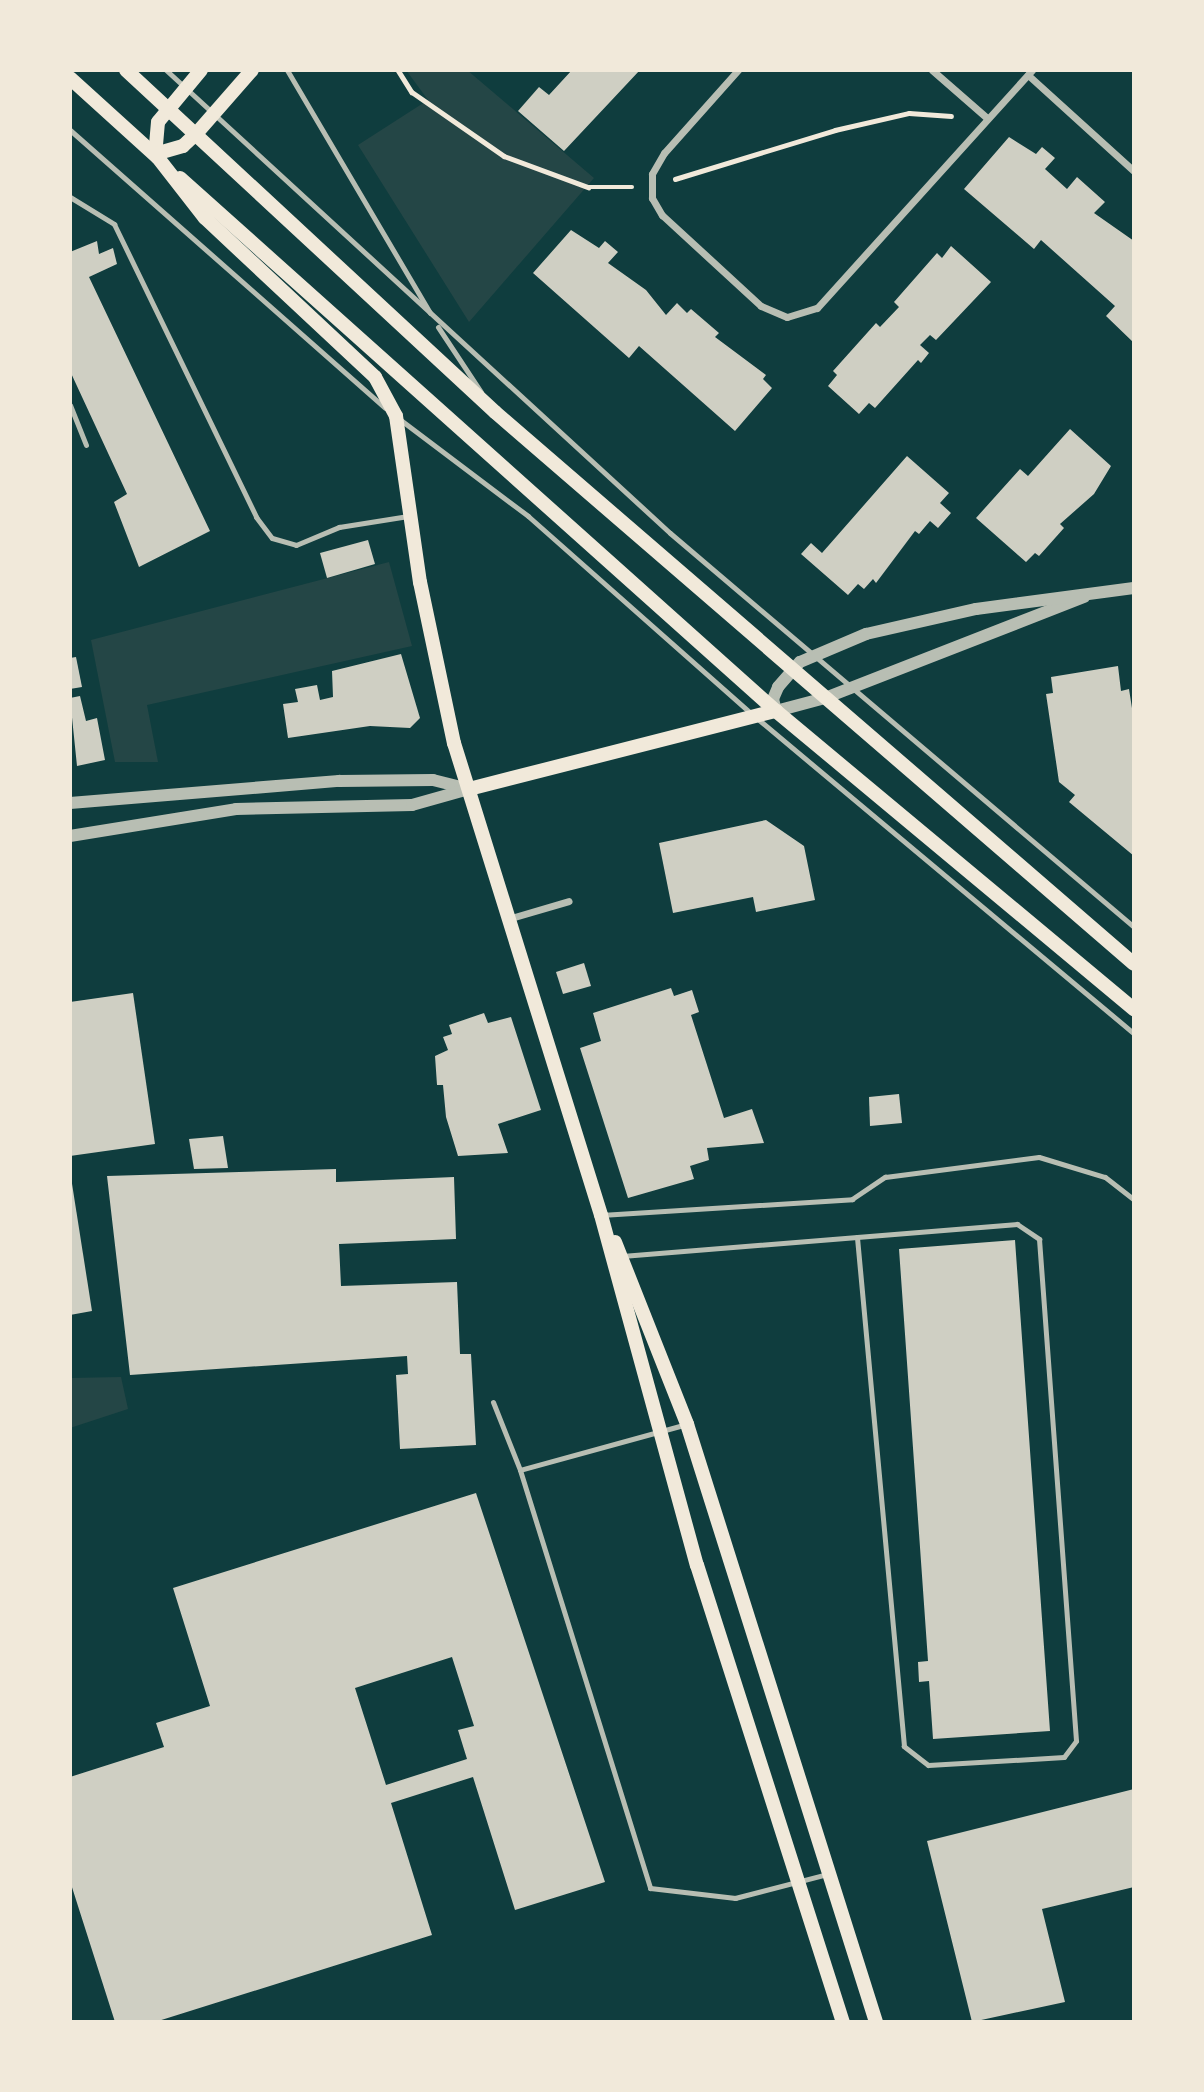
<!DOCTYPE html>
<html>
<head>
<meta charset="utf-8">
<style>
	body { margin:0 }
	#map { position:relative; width:1204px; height:2092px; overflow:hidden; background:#0f3d3e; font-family:Signika,sans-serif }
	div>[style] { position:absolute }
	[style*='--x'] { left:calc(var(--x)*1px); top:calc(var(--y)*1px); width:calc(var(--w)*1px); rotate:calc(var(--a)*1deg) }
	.green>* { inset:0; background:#244646 }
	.building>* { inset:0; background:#cfcfc3 }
	.path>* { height:4.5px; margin:-2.25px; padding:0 2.25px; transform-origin:2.25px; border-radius:2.25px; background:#f1e9da }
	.service>* { height:5px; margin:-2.5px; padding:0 2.5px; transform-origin:2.5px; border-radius:2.5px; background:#b8beb3 }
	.minor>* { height:7px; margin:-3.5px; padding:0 3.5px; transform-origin:3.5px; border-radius:3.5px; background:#b8beb3 }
	.tertiary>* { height:12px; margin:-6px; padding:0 6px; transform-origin:6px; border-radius:6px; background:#b8beb3 }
	.secondary>* { height:14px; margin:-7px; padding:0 7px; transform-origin:7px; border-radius:7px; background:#f1e9da }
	span { translate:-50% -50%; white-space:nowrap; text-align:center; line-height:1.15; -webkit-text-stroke:6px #f1e9da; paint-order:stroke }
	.frame { position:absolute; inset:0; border:72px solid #f1e9da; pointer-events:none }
</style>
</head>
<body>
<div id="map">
	<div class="green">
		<i style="clip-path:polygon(406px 70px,467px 70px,594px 178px,469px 322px,358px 145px,428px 100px)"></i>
		<i style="clip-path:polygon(389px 562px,412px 646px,147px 705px,158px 762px,115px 762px,91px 640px)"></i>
		<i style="clip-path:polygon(121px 1377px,128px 1409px,70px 1428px,70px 1378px)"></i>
	</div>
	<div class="building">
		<i style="clip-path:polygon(572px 70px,640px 70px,564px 151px,518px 111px,539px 87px,549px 95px)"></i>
		<i style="clip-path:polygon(1009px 137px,1036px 154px,1042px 147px,1055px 158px,1045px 169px,1067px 189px,1077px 177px,1105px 202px,1094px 213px,1134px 241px,1134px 343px,1106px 316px,1115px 306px,1041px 240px,1034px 249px,964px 189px)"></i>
		<i style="clip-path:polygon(571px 230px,599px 248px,605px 241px,618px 252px,608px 263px,646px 290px,666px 315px,677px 303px,687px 313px,691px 309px,719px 333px,715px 337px,766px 375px,763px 379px,772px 388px,735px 431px,639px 346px,629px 358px,533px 273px)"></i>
		<i style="clip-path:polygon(97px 241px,99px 254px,113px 248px,117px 264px,89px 277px,210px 531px,139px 567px,114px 502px,127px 494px,70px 371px,70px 252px)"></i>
		<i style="clip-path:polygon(951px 246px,991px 282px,936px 340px,930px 335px,920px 345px,929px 353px,921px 363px,918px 360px,875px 408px,869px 403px,859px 414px,828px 386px,837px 375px,833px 371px,876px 323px,880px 327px,899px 307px,894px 302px,937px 253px,942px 258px)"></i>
		<i style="clip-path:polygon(1070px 429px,1111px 466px,1094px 494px,1060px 524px,1064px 528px,1039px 556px,1035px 553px,1026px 562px,976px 518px,1020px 469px,1028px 476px)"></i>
		<i style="clip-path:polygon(907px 456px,949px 493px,940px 503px,951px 513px,938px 528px,930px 521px,919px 534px,915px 531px,876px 583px,873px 579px,864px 589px,858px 584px,848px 595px,801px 554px,811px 543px,822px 553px)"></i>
		<i style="clip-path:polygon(368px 540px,375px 564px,327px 578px,320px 553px)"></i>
		<i style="clip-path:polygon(401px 654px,420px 718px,410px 728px,370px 726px,288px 738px,283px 704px,298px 702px,295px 689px,317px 685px,320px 700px,333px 697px,332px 671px)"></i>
		<i style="clip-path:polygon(76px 657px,82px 687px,70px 689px,70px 658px)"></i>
		<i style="clip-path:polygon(1118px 666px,1121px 691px,1129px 689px,1134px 721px,1134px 856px,1069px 802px,1075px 795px,1059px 782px,1046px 694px,1053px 693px,1051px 677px)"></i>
		<i style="clip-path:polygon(80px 696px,86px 721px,97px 718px,105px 760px,77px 766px,70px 698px)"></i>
		<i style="clip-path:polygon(766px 820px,804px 846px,815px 900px,756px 912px,753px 897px,673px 913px,659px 843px)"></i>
		<i style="clip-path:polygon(584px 963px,591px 986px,563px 994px,556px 972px)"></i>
		<i style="clip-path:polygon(671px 988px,674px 996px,692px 990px,699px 1012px,691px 1015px,724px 1118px,752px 1109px,764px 1143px,707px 1148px,709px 1160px,690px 1166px,694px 1179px,628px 1198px,580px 1048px,601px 1041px,593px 1013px)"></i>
		<i style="clip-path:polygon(133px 993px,155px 1144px,70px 1156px,70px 1002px)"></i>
		<i style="clip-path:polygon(484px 1013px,488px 1023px,511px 1017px,541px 1110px,498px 1124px,508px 1153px,458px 1156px,446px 1117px,443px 1085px,437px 1085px,435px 1056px,448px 1050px,443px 1037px,452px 1034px,449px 1025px)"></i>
		<i style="clip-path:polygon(899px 1094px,902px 1123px,870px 1126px,869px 1097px)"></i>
		<i style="clip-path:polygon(223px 1136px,228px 1168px,194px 1169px,189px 1139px)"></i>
		<i style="clip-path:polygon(336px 1169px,336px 1182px,454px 1177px,456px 1239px,339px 1244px,341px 1286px,457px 1282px,460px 1354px,471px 1354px,476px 1445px,400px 1449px,396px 1375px,408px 1374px,407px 1356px,130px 1375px,107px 1176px)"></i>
		<i style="clip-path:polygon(70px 1171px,92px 1311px,70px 1315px)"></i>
		<i style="clip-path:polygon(1015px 1240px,1050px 1731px,933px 1739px,929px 1681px,919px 1682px,918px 1662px,928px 1661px,899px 1249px)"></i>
		<i style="clip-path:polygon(evenodd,476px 1493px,605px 1882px,515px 1910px,473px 1777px,391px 1803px,432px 1935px,155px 2022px,115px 2022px,70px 1881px,70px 1777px,164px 1747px,156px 1723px,210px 1706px,173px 1588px,476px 1493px,452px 1657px,474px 1726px,458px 1730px,467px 1759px,386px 1785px,355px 1688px,452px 1657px)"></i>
		<i style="clip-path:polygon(1134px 1789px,1134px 1887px,1042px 1909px,1065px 2002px,972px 2022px,927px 1841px)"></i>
	</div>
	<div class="path">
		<i style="--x:398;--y:70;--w:26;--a:58"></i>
		<i style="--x:412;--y:92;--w:112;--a:34.8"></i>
		<i style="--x:504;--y:156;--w:90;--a:20.3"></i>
		<i style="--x:588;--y:187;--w:44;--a:0"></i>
		<i style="--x:675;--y:179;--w:167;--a:-17"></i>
		<i style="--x:835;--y:130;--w:76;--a:-12.9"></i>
		<i style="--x:909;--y:113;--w:42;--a:4.1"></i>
	</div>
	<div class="service">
		<i style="--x:166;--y:70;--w:684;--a:42.57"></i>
		<i style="--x:670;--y:533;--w:609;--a:40.34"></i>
		<i style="--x:287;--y:70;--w:282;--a:59.5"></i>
		<i style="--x:70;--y:130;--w:420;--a:41.4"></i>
		<i style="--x:70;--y:197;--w:52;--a:31.5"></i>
		<i style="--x:114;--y:224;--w:326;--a:64.1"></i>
		<i style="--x:256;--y:517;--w:26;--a:53"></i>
		<i style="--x:272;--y:538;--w:25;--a:16"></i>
		<i style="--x:296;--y:545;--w:47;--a:-22.7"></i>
		<i style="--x:339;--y:527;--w:70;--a:-9.1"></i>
		<i style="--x:438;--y:327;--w:78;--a:56.5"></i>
		<i style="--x:70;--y:405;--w:43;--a:68.2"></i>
		<i style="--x:398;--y:418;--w:163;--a:37"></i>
		<i style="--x:528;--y:516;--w:300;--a:41.5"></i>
		<i style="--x:753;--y:715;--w:497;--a:39.9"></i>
		<i style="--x:601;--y:1215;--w:252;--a:-3.6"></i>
		<i style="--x:852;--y:1199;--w:40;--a:-34"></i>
		<i style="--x:885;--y:1177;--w:155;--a:-7.4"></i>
		<i style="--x:1039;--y:1157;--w:69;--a:16.9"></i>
		<i style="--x:1105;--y:1177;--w:37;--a:38"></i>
		<i style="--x:622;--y:1256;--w:236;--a:-4.6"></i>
		<i style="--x:857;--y:1237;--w:161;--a:-4.6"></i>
		<i style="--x:1017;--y:1224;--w:27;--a:34"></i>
		<i style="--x:1039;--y:1239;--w:503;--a:85.78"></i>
		<i style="--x:1076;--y:1741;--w:20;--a:127"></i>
		<i style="--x:1064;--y:1757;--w:136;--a:176.6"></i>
		<i style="--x:928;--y:1765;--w:31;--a:-142"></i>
		<i style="--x:904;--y:1746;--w:511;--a:-95.28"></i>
		<i style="--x:493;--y:1402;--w:73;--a:68.3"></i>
		<i style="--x:687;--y:1424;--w:173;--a:164.6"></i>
		<i style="--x:520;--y:1470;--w:438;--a:72.7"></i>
		<i style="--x:650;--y:1888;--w:86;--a:6.7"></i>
		<i style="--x:735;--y:1898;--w:95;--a:-14.6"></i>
	</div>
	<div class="minor">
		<i style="--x:738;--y:70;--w:111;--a:131.7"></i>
		<i style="--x:664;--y:153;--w:24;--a:120"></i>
		<i style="--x:652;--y:174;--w:24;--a:90"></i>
		<i style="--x:652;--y:198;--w:20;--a:60"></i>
		<i style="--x:662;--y:215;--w:134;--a:42.6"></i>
		<i style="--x:761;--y:306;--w:28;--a:23"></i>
		<i style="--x:787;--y:317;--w:31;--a:-17"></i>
		<i style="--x:817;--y:308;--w:321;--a:-47.9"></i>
		<i style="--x:932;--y:70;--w:73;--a:41.1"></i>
		<i style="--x:1028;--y:75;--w:143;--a:42.2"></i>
		<i style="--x:511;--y:918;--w:60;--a:-16.3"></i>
	</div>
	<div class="tertiary">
		<i style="--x:1084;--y:597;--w:278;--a:158.7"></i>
		<i style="--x:825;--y:698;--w:51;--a:165.1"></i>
		<i style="--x:776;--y:711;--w:12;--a:-104"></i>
		<i style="--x:773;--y:699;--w:13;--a:-67"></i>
		<i style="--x:778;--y:687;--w:33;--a:-49"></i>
		<i style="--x:800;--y:662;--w:72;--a:-23"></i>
		<i style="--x:866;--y:634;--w:113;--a:-12.8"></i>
		<i style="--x:976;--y:609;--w:159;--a:-7.6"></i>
		<i style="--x:70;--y:803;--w:270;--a:-4.7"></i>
		<i style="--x:339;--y:781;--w:94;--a:-0.6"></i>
		<i style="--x:433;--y:780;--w:37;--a:14"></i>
		<i style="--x:70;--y:836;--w:168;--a:-9.2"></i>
		<i style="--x:236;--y:809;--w:176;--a:-1.3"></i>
		<i style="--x:412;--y:805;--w:59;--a:-15.7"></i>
	</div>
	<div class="secondary">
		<i style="--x:126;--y:70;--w:503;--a:42.83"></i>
		<i style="--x:495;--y:412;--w:844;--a:40.82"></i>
		<i style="--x:201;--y:70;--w:67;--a:129.6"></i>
		<i style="--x:158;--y:122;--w:32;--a:95"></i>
		<i style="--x:155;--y:154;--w:81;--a:52"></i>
		<i style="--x:205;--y:218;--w:233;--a:43.1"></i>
		<i style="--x:375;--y:377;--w:44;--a:61.7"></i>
		<i style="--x:396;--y:416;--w:168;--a:81.8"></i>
		<i style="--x:420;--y:582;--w:165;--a:78.1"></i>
		<i style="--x:454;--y:743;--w:494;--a:72.7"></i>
		<i style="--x:601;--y:1215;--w:363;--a:74.7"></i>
		<i style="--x:697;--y:1565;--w:480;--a:72.3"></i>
		<i style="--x:70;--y:78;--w:118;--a:42.2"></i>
		<i style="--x:155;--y:154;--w:29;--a:-16"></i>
		<i style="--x:183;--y:146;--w:18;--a:-43"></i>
		<i style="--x:196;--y:134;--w:85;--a:-48.8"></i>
		<i style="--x:180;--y:178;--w:800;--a:41.81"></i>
		<i style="--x:776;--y:711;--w:466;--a:39.8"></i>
		<i style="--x:469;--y:789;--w:317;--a:-14.3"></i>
		<i style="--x:615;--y:1242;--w:196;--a:68.4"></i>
		<i style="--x:687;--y:1424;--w:627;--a:72.46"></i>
	</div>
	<div class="frame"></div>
</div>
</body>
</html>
